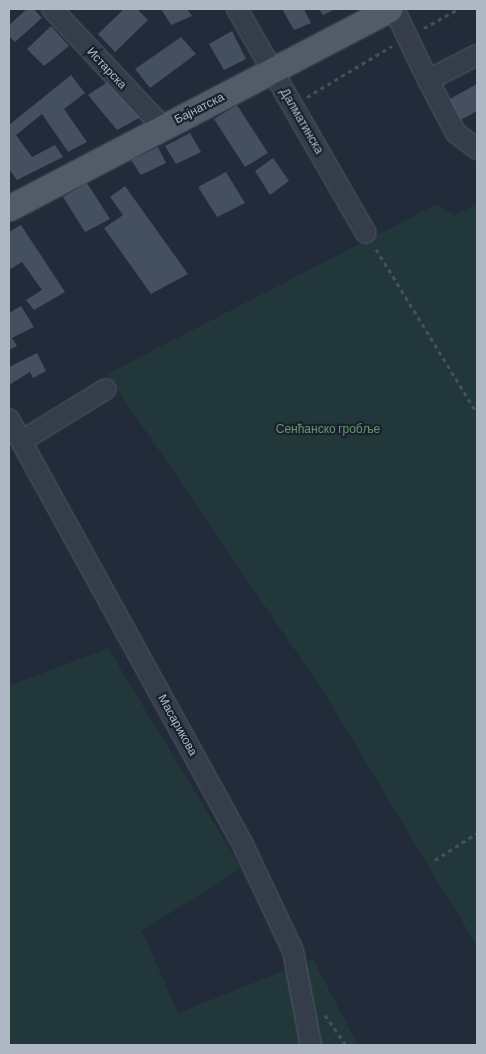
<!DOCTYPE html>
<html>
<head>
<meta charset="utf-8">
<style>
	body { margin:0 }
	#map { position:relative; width:486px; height:1054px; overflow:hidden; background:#212b39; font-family:Barlow,sans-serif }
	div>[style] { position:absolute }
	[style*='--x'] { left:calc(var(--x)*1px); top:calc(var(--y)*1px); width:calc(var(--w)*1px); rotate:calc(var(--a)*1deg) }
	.green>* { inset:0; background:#22373a }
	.building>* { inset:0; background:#445060 }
	.path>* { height:3px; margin-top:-1.5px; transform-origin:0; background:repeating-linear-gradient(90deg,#405457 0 4px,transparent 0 8px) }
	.roads { filter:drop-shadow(0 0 1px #525a67) drop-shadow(0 0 1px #525a67) }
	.minor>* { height:20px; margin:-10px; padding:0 10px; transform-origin:10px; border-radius:10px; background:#343d49 }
	.major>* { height:25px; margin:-12.5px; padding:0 12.5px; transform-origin:12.5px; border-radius:12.5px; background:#525c69 }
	span { translate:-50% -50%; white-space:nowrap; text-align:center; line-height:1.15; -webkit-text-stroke:4.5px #1a222d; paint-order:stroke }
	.street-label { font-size:12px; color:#afb7c5 }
	.park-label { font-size:12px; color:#669671 }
	.frame { position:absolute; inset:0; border:10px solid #afb7c5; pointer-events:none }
</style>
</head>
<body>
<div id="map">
	<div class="green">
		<i style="clip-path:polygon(437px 204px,455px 215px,477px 204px,477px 946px,322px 690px,107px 374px)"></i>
		<i style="clip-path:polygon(108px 648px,241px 868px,142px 931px,178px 1013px,313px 959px,358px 1045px,9px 1045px,9px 686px)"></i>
	</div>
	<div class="building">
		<i style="clip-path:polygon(27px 9px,34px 9px,42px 18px,15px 42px,9px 36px,9px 25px)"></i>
		<i style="clip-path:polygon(124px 9px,137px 9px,148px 20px,115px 52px,98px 34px)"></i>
		<i style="clip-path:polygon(161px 9px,187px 9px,192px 16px,171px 25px)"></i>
		<i style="clip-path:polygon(282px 9px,304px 9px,311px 23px,294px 30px)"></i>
		<i style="clip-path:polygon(319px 9px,335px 9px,323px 15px)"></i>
		<i style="clip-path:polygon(51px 26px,69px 46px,44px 66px,27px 49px)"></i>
		<i style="clip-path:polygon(232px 31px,246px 59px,224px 70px,209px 44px)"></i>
		<i style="clip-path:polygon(181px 37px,196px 54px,150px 88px,135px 69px)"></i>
		<i style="clip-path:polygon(71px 75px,85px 93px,64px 109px,87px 142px,68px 152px,42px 114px,16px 135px,32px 157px,55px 145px,63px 157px,17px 180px,9px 169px,9px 125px)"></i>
		<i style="clip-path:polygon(109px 81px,141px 117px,117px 130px,88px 95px)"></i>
		<i style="clip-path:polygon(477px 84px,477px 111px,457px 122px,446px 101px)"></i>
		<i style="clip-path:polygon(237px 105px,268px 153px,245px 167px,214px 119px)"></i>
		<i style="clip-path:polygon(190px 133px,201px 152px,176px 164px,165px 146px)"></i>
		<i style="clip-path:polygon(158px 147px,166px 163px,141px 175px,131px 160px)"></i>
		<i style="clip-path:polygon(273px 158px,289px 181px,270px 195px,255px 171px)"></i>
		<i style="clip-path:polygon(226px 172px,245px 203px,217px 217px,198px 187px)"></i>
		<i style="clip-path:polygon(87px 183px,110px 219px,85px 232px,63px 197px)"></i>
		<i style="clip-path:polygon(125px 186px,188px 274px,151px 294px,104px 228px,123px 215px,110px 197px)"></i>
		<i style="clip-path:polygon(21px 225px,65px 292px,34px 310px,26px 300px,42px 290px,22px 262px,9px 270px,9px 232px)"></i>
		<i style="clip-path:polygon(21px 306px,34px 327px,12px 338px,17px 346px,9px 350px,9px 313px)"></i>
		<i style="clip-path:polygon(37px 353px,46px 371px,33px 378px,30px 372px,9px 385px,9px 367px)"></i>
	</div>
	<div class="path">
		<i style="--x:424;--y:28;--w:39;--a:-29"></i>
		<i style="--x:307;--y:97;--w:99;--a:-31"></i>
		<i style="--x:376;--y:249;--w:193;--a:58.4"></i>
		<i style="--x:435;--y:860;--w:50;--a:-32.7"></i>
		<i style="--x:325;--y:1015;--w:37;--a:55"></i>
	</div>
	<div class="roads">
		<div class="minor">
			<i style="--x:52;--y:9;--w:162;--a:46.8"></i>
			<i style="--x:237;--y:9;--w:258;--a:60.1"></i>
			<i style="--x:394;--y:9;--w:79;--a:64.4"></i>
			<i style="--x:428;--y:80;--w:55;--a:-27"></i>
			<i style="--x:428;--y:80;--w:60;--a:62.2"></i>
			<i style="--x:456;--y:133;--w:26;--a:37"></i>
			<i style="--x:9;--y:419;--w:486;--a:61.2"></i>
			<i style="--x:243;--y:845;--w:117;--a:64.7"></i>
			<i style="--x:293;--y:951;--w:96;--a:79.2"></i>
			<i style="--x:23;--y:440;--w:97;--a:-31.6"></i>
		</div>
		<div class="major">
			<i style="--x:9;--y:208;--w:429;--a:-27.6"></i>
		</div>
	</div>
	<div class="street-label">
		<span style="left:107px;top:68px;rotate:47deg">Истарска</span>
		<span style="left:199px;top:108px;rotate:-27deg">Бајнатска</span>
		<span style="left:302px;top:121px;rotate:60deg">Далматинска</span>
		<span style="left:178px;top:725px;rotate:61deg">Масарикова</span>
	</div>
	<div class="park-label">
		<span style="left:328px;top:429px">Сенћанско гробље</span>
	</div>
	<div class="frame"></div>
</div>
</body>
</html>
